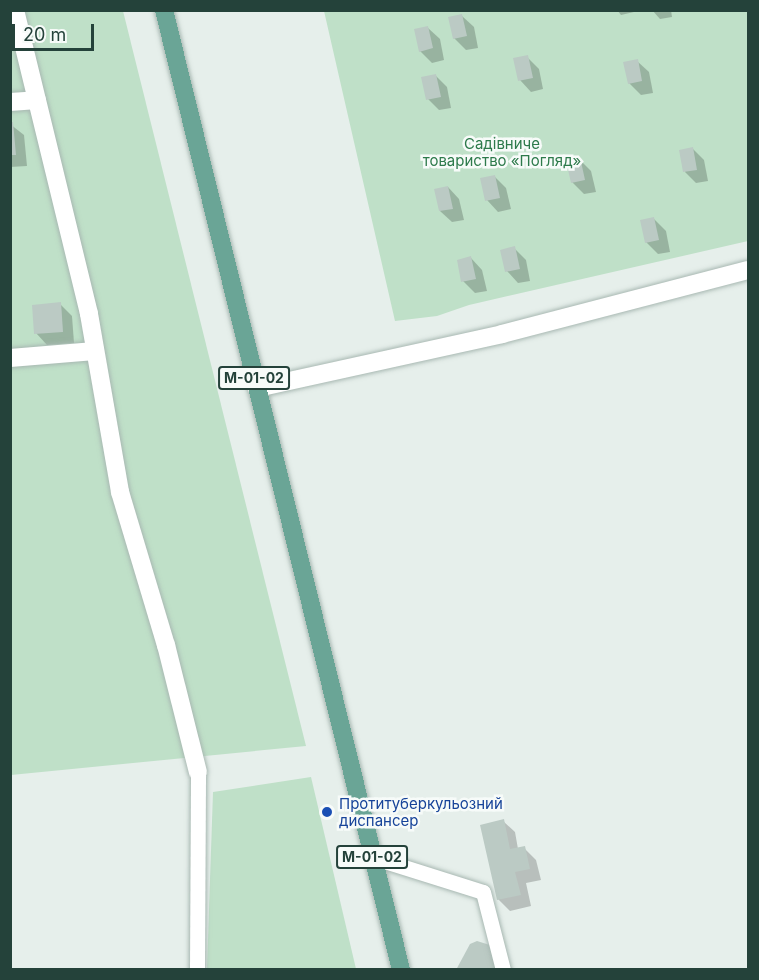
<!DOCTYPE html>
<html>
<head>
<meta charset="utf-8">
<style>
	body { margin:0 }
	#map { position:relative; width:759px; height:980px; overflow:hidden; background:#e6efeb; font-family:Inter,sans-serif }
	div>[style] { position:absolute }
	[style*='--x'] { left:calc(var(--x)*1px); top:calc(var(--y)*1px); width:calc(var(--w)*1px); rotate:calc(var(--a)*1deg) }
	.green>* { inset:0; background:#bfe0c8 }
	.shadow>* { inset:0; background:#0003 }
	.building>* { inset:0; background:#bbcac4 }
	.roads { filter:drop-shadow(0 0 2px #a8b8b2) drop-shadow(0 0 2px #a8b8b2) }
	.lane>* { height:15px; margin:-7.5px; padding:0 7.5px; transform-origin:7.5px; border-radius:7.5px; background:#fff }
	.street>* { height:18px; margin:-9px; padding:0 9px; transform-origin:9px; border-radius:9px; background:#fff }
	.primary>* { height:18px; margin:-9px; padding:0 9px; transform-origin:9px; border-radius:9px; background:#6aa596 }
	.dots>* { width:16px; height:16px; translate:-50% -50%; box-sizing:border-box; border:3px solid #f7fbf9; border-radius:50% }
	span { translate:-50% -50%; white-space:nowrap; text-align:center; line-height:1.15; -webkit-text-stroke:5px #f7fbf9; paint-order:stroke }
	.shield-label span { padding:2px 4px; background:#f7fbf9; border:2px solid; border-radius:4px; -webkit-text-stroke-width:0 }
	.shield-label { font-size:14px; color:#24423a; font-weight:700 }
	.park-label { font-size:15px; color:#2d7a4b }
	.transit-label { font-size:15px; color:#164399 }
	.left { translate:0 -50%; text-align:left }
	.frame { position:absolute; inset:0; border:12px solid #24423a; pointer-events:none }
	.scale { position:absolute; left:12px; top:24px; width:82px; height:27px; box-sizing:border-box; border:3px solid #24423a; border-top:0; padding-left:8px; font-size:18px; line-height:21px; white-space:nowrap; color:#24423a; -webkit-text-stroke:4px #f7fbf9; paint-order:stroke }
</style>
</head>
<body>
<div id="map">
	<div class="green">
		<i style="clip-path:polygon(11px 11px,123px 11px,306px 746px,11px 775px)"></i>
		<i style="clip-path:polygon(324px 11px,748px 11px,748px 241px,469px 305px,437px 316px,395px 321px)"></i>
		<i style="clip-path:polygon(311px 777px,356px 969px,207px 969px,213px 792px)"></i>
	</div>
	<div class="shadow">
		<i style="clip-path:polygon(617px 10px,633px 10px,634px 12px,621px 15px)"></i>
		<i style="clip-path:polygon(652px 10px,671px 10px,672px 17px,660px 19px)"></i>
		<i style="clip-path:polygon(462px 16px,474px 27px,478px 48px,466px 50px,454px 38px)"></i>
		<i style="clip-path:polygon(428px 28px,440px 39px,444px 60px,432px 63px,420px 51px)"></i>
		<i style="clip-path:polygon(527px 57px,539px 69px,543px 89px,531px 92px,520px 80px)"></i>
		<i style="clip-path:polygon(637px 61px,649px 72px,653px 93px,641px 95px,629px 83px)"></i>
		<i style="clip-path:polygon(435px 75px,447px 87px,451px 108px,439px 110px,428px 99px)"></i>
		<i style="clip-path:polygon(10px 124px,24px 135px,27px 166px,10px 167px)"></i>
		<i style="clip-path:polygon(692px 148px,704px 160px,708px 181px,696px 183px,685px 172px)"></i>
		<i style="clip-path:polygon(579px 159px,591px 171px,596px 192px,584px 194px,572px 182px)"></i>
		<i style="clip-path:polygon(495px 177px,506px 188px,511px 209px,498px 212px,487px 200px)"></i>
		<i style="clip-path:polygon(448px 187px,459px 199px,464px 220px,452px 222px,440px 211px)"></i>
		<i style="clip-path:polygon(654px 219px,666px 231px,670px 252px,658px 254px,646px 242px)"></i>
		<i style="clip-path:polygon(514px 248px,526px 260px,530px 281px,518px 283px,507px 271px)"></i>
		<i style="clip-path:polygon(471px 258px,482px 270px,487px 291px,475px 293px,463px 281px)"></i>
		<i style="clip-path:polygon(60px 304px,72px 316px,74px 343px,47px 345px,36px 333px)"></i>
		<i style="clip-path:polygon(503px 821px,515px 832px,518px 849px,524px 848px,536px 860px,541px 880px,526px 883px,531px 906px,510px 911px,498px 899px)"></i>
	</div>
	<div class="building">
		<i style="clip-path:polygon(462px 14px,467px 36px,453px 39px,448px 17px)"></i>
		<i style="clip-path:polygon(428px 26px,433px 48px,419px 52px,414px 29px)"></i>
		<i style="clip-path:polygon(528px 55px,533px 78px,518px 81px,513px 58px)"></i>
		<i style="clip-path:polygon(638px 59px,642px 81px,628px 84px,623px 62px)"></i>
		<i style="clip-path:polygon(436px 74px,441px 97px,426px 100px,421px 77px)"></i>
		<i style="clip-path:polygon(10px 122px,13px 122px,16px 155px,10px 155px)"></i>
		<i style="clip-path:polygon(693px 147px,697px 170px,683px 172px,679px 150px)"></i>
		<i style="clip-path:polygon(580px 157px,585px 180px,571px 183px,566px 161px)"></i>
		<i style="clip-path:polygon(495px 175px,500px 198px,485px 201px,480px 178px)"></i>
		<i style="clip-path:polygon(448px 186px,453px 209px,439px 211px,434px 189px)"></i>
		<i style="clip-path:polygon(654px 217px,659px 240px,645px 243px,640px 220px)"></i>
		<i style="clip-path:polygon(515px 246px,520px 269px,505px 272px,500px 250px)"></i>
		<i style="clip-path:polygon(471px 256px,476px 279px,461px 282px,457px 260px)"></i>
		<i style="clip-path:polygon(61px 302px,63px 332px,34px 334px,32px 305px)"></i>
		<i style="clip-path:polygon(504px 819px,510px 849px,525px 846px,530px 869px,515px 872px,521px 895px,497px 900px,480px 825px)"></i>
		<i style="clip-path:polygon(477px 941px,493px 946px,498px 970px,456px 970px,470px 944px)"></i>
	</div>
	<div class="roads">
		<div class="lane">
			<i style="--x:372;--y:857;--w:116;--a:17.5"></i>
			<i style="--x:483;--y:892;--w:81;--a:75.6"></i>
			<i style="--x:197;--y:970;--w:198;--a:-89.7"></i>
		</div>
		<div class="street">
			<i style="--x:15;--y:10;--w:313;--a:76.3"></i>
			<i style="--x:89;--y:314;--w:181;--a:80.1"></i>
			<i style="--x:120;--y:492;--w:160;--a:73.3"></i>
			<i style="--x:166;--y:645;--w:131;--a:75.9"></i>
			<i style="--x:10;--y:102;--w:27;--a:-4"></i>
			<i style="--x:10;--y:358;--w:85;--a:-4.7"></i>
			<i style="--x:257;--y:388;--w:251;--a:-12.4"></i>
			<i style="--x:502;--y:334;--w:254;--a:-14.6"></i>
		</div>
		<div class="primary">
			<i style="--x:164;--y:10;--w:989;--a:76.13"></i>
		</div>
	</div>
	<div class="dots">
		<i style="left:327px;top:812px;background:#1a4fb4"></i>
	</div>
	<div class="shield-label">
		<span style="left:254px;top:378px">М-01-02</span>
		<span style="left:372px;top:857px">М-01-02</span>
	</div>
	<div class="park-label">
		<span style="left:502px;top:152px">Садівниче<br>товариство «Погляд»</span>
	</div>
	<div class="transit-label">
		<span class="left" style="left:339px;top:812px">Протитуберкульозний<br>диспансер</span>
	</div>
	<div class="frame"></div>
	<div class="scale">20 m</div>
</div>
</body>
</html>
